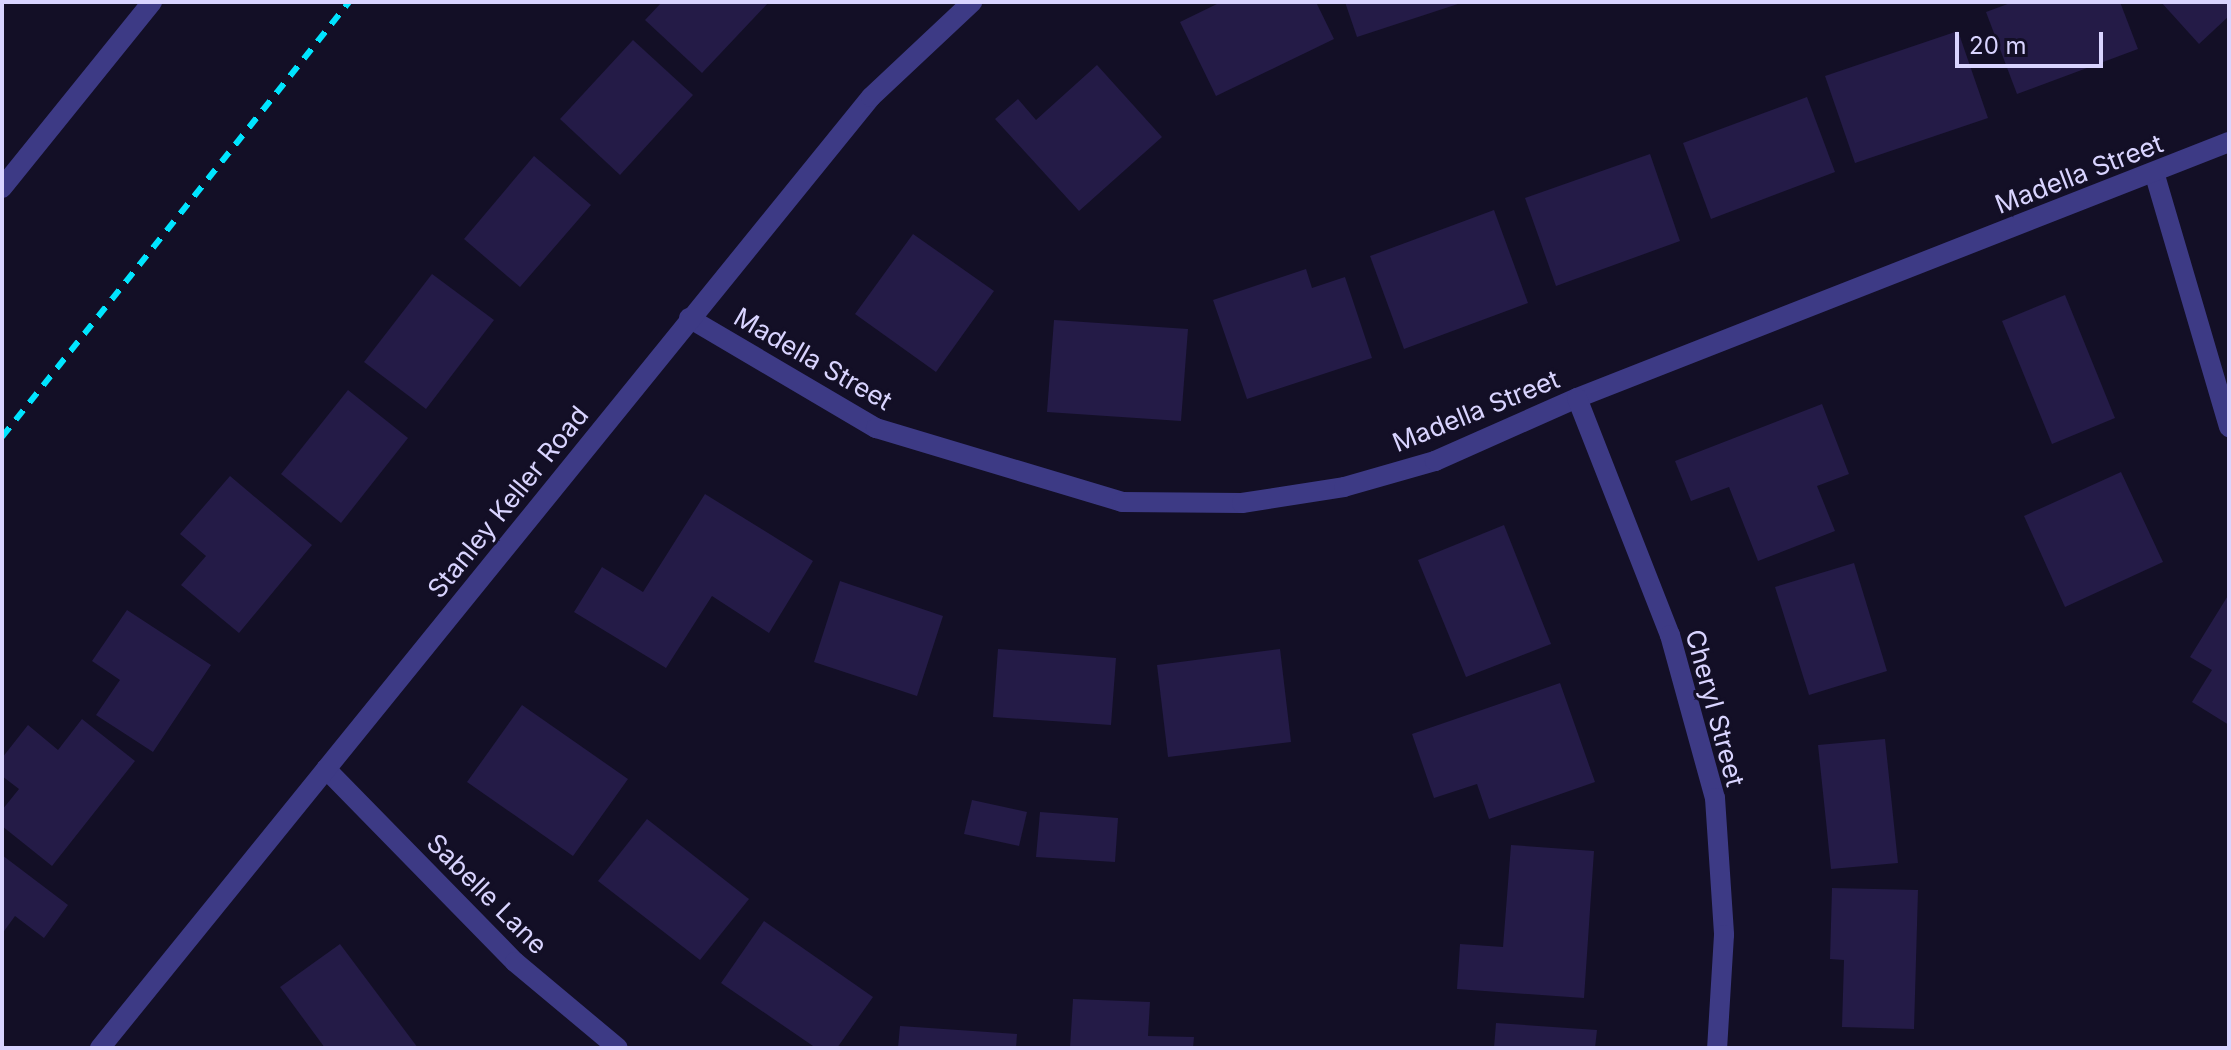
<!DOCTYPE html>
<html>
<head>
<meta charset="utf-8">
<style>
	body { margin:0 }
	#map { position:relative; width:2231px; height:1050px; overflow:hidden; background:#130f26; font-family:Inter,sans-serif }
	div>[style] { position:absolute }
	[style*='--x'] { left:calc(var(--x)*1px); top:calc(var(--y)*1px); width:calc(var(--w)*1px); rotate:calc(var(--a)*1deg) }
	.building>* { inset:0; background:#241b47 }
	.minor>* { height:20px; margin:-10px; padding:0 10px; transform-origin:10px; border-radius:10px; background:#3d3a85 }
	.rail>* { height:6px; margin-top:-3px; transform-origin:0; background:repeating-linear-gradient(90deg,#00e5ff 0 12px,transparent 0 22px) }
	span { translate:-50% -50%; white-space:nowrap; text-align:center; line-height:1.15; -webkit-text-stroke:6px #130f26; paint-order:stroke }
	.street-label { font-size:26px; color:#d9d4ff }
	.frame { position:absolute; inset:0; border:4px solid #d9d4ff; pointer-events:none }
	.scale { position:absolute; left:1955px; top:32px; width:148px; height:36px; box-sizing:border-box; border:4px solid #d9d4ff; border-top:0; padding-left:10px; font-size:24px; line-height:28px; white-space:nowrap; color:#d9d4ff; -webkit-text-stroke:6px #130f26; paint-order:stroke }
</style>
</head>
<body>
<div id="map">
	<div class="building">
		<i style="clip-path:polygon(662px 2px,769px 2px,702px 73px,645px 20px)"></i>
		<i style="clip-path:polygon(1221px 2px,1316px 2px,1334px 39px,1216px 96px,1180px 22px)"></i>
		<i style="clip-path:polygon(1345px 2px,1461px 2px,1461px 3px,1357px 37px)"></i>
		<i style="clip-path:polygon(2013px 2px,2120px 2px,2138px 49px,2017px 94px,1986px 12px)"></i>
		<i style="clip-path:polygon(2161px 2px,2229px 2px,2229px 16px,2199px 44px)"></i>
		<i style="clip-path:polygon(1958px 31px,1988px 118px,1855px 163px,1825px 76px)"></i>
		<i style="clip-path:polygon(633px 40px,693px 95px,620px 175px,560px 119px)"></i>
		<i style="clip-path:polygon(1097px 65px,1162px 137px,1079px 211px,995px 119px,1018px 99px,1036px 120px)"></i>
		<i style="clip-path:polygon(1807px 97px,1835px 172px,1711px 219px,1683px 143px)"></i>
		<i style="clip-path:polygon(1650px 154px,1680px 241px,1556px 286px,1525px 198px)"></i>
		<i style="clip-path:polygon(534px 156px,591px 205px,520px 287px,464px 239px)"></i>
		<i style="clip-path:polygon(1494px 210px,1528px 303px,1404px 349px,1370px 256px)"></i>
		<i style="clip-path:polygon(913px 234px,994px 291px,936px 372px,855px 314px)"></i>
		<i style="clip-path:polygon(1306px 269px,1312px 288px,1345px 277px,1372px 358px,1247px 399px,1213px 300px)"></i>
		<i style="clip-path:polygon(432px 274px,494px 320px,426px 409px,364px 362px)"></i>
		<i style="clip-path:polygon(2065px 295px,2115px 418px,2052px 444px,2002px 321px)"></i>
		<i style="clip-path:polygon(1054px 320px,1188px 329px,1181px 421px,1047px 412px)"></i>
		<i style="clip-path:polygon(348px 390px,408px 438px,341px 523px,281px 474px)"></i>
		<i style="clip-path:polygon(1822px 404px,1849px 474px,1817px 486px,1835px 531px,1758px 561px,1729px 487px,1691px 501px,1675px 461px)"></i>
		<i style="clip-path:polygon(2121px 472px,2163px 562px,2065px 607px,2024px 516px)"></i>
		<i style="clip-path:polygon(230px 476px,312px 545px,239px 633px,181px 585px,206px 556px,180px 534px)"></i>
		<i style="clip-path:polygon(705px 494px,813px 561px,769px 633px,712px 596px,666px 668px,574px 612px,602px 567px,643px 592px)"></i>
		<i style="clip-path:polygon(1504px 525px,1551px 644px,1466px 677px,1418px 560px)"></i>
		<i style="clip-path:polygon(1854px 563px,1887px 671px,1809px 695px,1775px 587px)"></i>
		<i style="clip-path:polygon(840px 581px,943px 616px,917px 696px,814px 662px)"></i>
		<i style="clip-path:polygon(2229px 594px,2229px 725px,2192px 702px,2212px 670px,2190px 657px)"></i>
		<i style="clip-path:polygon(127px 610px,211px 665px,153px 752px,96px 715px,120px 680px,92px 661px)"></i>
		<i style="clip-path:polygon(998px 649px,1116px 658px,1111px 725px,993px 717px)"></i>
		<i style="clip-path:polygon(1280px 649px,1291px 742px,1168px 757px,1157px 665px)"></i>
		<i style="clip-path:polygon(1560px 683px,1595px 782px,1489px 819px,1477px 784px,1434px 798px,1412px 734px)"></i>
		<i style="clip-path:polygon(522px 705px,628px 779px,573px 856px,467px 782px)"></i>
		<i style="clip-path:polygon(82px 719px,135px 761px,52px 866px,2px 826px,2px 810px,19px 789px,2px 776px,2px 758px,28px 725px,58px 750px)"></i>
		<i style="clip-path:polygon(1885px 739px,1898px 863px,1831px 869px,1818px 745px)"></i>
		<i style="clip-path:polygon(972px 800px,1027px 812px,1019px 846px,964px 834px)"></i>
		<i style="clip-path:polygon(1040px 812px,1118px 818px,1115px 862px,1036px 857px)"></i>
		<i style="clip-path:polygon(647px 819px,749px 899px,700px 960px,598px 881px)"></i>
		<i style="clip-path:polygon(1511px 845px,1594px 851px,1584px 998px,1457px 989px,1460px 944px,1503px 947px)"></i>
		<i style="clip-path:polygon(2px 855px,68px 905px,44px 938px,15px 916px,2px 934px)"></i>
		<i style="clip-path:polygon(1832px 888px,1918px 890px,1914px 1029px,1842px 1027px,1844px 960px,1830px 959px)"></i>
		<i style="clip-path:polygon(764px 921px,873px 997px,837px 1048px,816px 1048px,721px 983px)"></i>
		<i style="clip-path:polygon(340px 944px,418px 1048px,325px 1048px,280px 987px)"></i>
		<i style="clip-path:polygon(1073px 999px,1150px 1002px,1148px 1036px,1194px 1037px,1193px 1048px,1070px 1048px)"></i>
		<i style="clip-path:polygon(1496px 1023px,1597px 1030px,1595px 1048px,1494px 1048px)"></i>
		<i style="clip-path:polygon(900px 1026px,1017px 1034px,1016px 1048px,898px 1048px)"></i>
	</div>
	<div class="minor">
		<i style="--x:2154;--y:172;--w:266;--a:73.6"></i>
		<i style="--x:2;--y:188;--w:239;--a:-51.1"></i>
		<i style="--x:689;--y:318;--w:217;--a:30.5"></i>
		<i style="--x:876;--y:428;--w:257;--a:16.7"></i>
		<i style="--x:1122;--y:502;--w:120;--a:0.5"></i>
		<i style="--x:1242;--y:503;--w:103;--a:-8.9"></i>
		<i style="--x:1344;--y:487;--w:95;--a:-15.9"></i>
		<i style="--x:1435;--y:461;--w:155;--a:-23.9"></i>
		<i style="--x:1577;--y:398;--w:700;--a:-21.44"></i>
		<i style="--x:1577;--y:398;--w:255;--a:68.6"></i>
		<i style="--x:1670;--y:635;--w:169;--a:74.6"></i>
		<i style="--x:1715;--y:798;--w:137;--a:86.2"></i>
		<i style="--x:1724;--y:935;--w:113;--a:93.5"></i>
		<i style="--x:326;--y:769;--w:270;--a:45.6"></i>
		<i style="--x:515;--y:962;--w:134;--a:39.9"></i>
		<i style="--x:100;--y:1048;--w:1224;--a:-50.97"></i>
		<i style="--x:871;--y:97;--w:139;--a:-43.2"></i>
	</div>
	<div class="rail">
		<i style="--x:2;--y:437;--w:556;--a:-51.42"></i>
	</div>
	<div class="street-label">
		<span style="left:2079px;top:174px;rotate:-21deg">Madella Street</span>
		<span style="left:813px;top:359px;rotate:30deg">Madella Street</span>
		<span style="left:1476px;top:411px;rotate:-22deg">Madella Street</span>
		<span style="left:508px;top:502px;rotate:-51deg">Stanley Keller Road</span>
		<span style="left:1715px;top:708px;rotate:75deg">Cheryl Street</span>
		<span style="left:487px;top:894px;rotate:45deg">Sabelle Lane</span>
	</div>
	<div class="frame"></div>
	<div class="scale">20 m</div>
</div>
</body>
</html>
